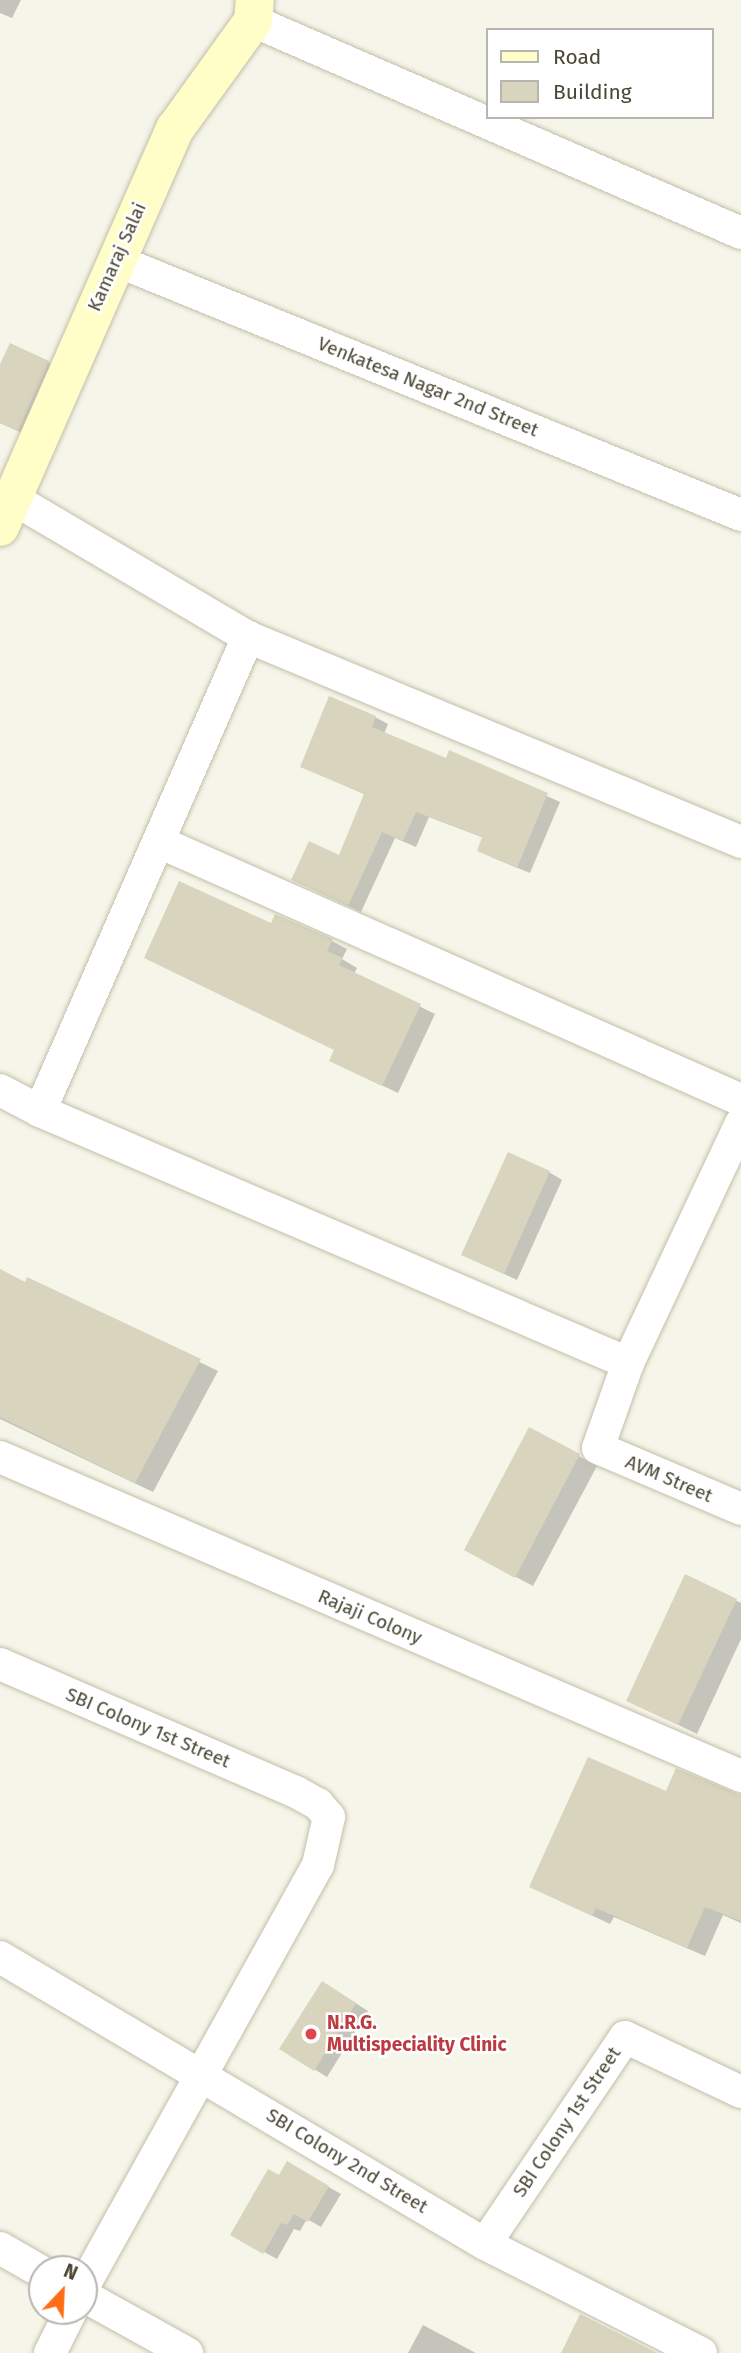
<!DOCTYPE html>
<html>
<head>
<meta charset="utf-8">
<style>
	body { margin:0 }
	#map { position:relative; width:741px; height:2353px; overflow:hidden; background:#f6f5e9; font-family:"Fira Sans",sans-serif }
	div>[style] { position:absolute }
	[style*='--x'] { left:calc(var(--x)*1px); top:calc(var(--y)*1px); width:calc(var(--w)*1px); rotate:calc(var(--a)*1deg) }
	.shadow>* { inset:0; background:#0003 }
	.building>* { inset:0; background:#d8d4bd }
	.roads { filter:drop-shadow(0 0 2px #c2bfaa) drop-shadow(0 0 2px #c2bfaa) }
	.street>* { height:32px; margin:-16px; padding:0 16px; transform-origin:16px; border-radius:16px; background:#fff }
	.secondary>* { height:38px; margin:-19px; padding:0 19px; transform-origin:19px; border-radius:19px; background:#fffec9 }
	.dots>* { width:19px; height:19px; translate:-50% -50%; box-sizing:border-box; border:4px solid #fff; border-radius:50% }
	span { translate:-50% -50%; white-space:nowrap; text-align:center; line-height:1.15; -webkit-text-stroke:5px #fff; paint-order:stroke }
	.street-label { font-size:19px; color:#4a4736 }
	.health-label { font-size:19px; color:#be3a42; font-weight:700 }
	.left { translate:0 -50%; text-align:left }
	.legend { position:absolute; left:486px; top:28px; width:228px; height:91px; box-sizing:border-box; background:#fff; border:2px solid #b7b5af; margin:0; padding:9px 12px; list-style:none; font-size:21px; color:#4a4736 }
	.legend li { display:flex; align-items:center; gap:14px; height:35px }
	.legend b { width:35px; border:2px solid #b7b5af }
	.north { position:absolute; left:28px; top:2255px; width:70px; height:70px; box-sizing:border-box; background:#fff; border:2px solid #b7b5af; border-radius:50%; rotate:23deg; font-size:19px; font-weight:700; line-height:28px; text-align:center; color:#4a4736 }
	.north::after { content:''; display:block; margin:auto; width:24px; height:32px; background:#ff6d16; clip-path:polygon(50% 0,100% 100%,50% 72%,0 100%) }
</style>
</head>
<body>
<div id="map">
	<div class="shadow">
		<i style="clip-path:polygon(0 0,21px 0,12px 18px,0 13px)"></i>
		<i style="clip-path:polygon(48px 362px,61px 370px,31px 437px,0 423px,0 369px)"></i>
		<i style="clip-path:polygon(375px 717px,388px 724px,384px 734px,447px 760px,450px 752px,560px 802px,530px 873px,491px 857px,484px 838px,429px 817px,416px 847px,395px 838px,361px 912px,293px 880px,340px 857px,366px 795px,302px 766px)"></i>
		<i style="clip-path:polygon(272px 925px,332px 941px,347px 949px,342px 959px,357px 968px,354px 974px,435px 1014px,398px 1093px,331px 1061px,336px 1050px)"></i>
		<i style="clip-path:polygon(549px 1172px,562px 1180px,517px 1280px,463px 1255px)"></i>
		<i style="clip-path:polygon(0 1272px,25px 1285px,28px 1279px,218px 1371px,153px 1492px,0 1419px)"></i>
		<i style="clip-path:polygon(530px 1429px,597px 1466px,533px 1586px,484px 1560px)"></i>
		<i style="clip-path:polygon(686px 1576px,741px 1603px,741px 1639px,697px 1734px,628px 1700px)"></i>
		<i style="clip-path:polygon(666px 1793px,741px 1797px,741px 1923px,723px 1915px,705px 1956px,614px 1917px,610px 1924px,532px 1887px)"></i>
		<i style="clip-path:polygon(335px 1990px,368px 2011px,327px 2077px,282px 2049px)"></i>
		<i style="clip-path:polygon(288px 2164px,341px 2194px,321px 2227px,307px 2219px,300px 2231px,294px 2229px,277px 2259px,232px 2234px)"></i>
		<i style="clip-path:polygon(423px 2325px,472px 2351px,476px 2353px,408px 2353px)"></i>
	</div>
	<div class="building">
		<i style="clip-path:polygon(10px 343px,49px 361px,18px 431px,0 423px,0 364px)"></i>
		<i style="clip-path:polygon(329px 696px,376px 716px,372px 727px,446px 758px,449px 750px,548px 793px,517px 868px,477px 851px,482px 837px,416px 812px,403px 841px,382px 832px,348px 906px,291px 880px,309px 841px,339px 855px,364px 794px,300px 767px)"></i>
		<i style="clip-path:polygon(179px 881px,271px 923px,275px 914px,333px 939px,327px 951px,343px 958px,339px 965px,421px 1004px,382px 1086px,329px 1061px,334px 1050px,144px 958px)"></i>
		<i style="clip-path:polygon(508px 1152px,550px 1171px,504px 1274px,461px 1255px)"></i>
		<i style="clip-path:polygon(0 1269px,25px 1282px,27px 1277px,201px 1359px,135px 1483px,0 1417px)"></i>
		<i style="clip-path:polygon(529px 1427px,580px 1454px,515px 1578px,464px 1550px)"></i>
		<i style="clip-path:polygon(685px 1574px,737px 1599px,678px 1725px,626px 1701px)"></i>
		<i style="clip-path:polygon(588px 1757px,666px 1791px,676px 1768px,741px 1795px,741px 1921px,705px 1907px,687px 1948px,596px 1908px,592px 1916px,529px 1887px)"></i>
		<i style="clip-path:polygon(322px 1981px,356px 2003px,314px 2071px,279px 2049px)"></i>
		<i style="clip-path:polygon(287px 2161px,329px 2186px,308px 2222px,294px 2214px,287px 2225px,281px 2223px,263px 2254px,230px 2235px,268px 2169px,279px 2175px)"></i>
		<i style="clip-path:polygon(580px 2314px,657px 2353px,561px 2353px)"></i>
	</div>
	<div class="roads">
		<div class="street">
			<i style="--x:253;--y:21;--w:532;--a:23.48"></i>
			<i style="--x:115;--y:260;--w:676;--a:22.16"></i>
			<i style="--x:12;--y:498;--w:274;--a:30.5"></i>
			<i style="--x:248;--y:637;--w:534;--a:22.58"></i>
			<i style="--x:159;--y:842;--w:637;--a:23.91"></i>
			<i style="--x:0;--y:1090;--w:45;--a:27.7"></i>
			<i style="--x:40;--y:1111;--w:640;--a:23.2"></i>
			<i style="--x:40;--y:1111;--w:518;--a:-66.31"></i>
			<i style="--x:741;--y:1123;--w:265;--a:115.2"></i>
			<i style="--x:628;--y:1363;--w:90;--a:109.4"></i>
			<i style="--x:598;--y:1448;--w:155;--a:23.1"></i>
			<i style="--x:0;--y:1457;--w:807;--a:23.29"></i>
			<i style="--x:0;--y:1664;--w:322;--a:23.4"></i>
			<i style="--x:296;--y:1792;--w:25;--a:29"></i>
			<i style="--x:318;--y:1804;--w:17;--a:50"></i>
			<i style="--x:329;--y:1817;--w:49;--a:102.9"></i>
			<i style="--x:318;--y:1865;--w:481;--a:119.1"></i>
			<i style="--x:0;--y:1957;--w:564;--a:30.62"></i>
			<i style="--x:485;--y:2244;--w:242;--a:26.8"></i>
			<i style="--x:485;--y:2244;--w:250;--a:-55.9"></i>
			<i style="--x:625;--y:2037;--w:128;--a:25.4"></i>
			<i style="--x:0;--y:2248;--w:48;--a:29.7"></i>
			<i style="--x:84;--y:2296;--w:118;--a:29"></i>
			<i style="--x:50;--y:2353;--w:47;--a:-63.4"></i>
		</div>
		<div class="secondary">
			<i style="--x:0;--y:527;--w:435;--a:-66.3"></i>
			<i style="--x:175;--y:129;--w:133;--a:-54.2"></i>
			<i style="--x:253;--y:21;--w:21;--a:-85"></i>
		</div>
	</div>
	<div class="dots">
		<i style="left:311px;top:2034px;background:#e0444e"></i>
	</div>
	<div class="street-label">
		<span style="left:117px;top:257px;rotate:-66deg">Kamaraj Salai</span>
		<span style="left:428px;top:387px;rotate:22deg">Venkatesa Nagar 2nd Street</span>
		<span style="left:669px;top:1479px;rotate:23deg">AVM Street</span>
		<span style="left:370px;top:1617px;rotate:23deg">Rajaji Colony</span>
		<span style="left:148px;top:1728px;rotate:23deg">SBI Colony 1st Street</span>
		<span style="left:567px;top:2122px;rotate:-56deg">SBI Colony 1st Street</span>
		<span style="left:347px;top:2161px;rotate:31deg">SBI Colony 2nd Street</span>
	</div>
	<div class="health-label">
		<span class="left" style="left:327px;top:2034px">N.R.G.<br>Multispeciality Clinic</span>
	</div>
	<ul class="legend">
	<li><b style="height:9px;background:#fffec9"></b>Road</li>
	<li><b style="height:19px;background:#d8d4bd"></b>Building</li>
	</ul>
	<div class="north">N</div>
</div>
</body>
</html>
